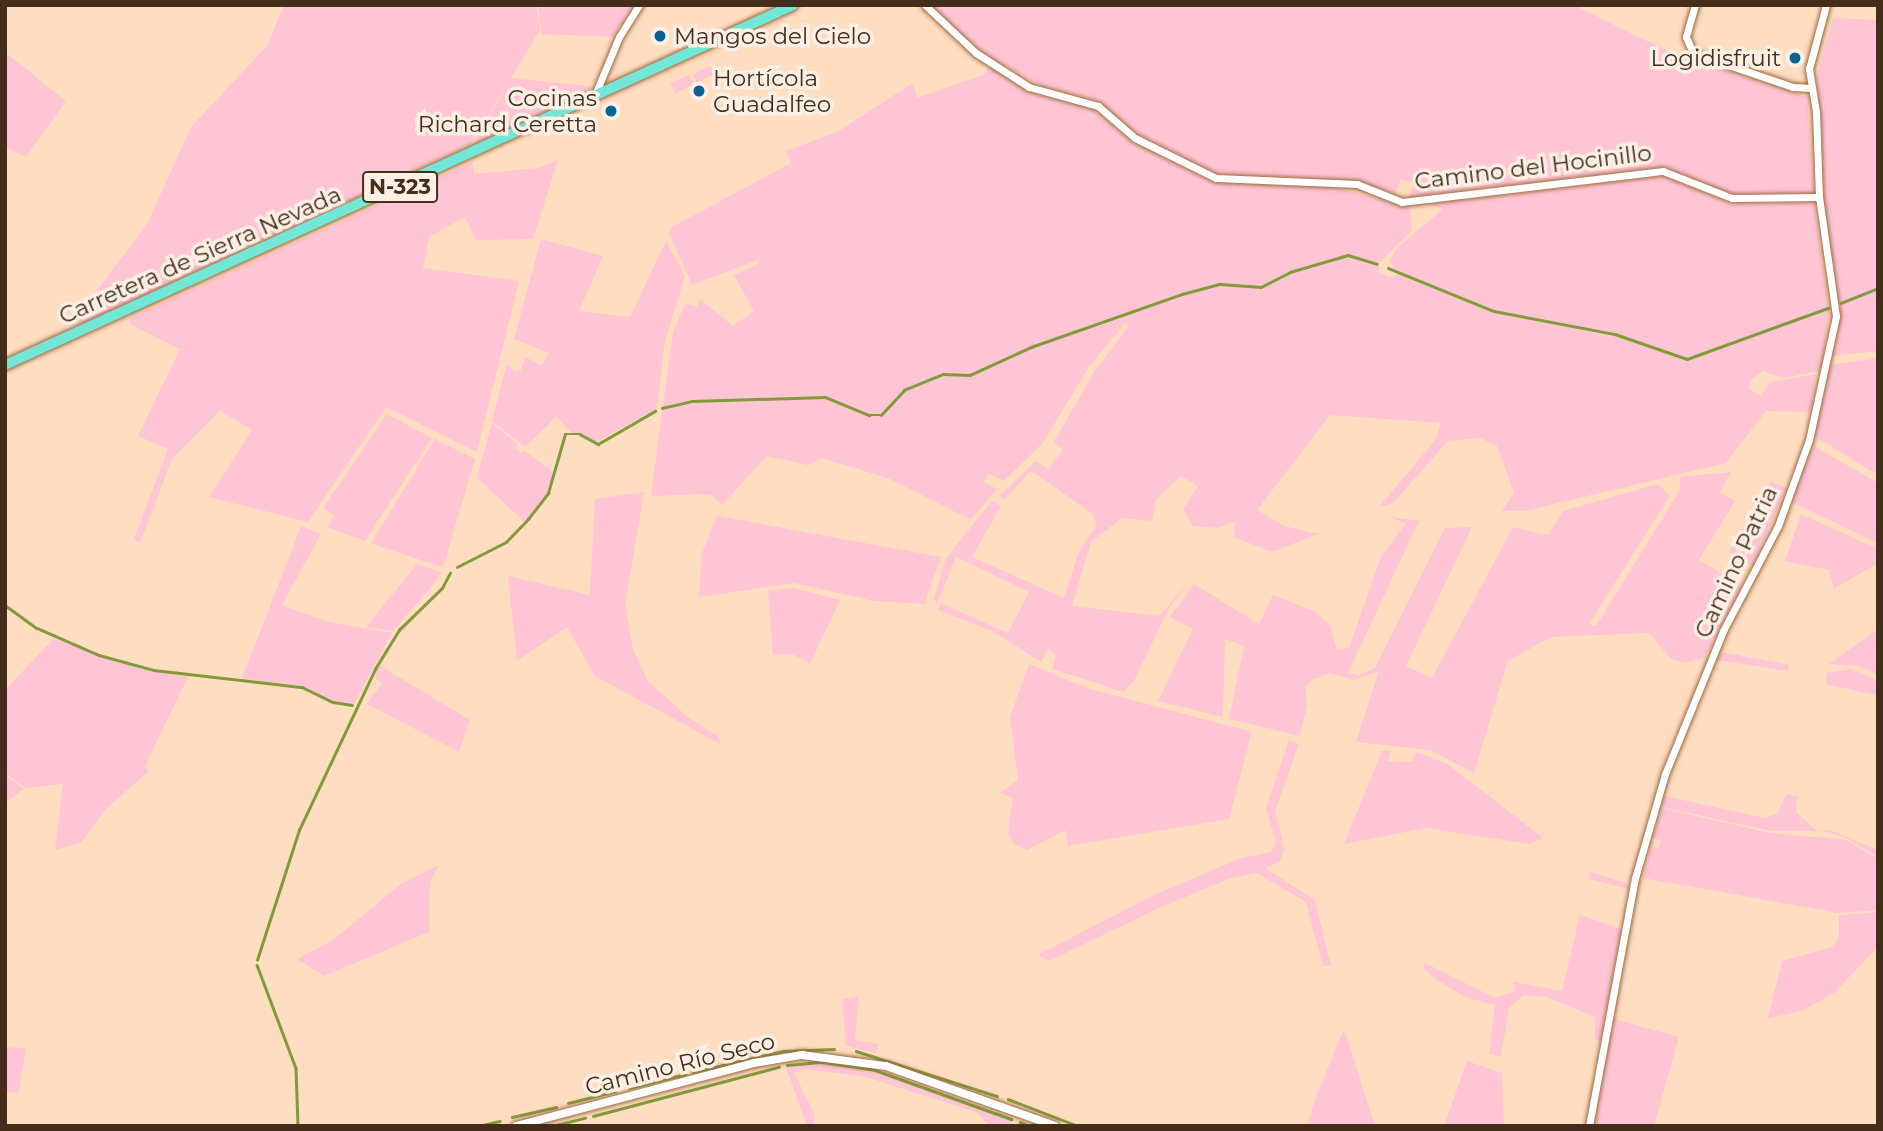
<!DOCTYPE html>
<html>
<head>
<meta charset="utf-8">
<style>
	body { margin:0 }
	#map { position:relative; width:1883px; height:1131px; overflow:hidden; background:#ffddc1; font-family:Montserrat,sans-serif }
	div>[style] { position:absolute }
	[style*='--x'] { left:calc(var(--x)*1px); top:calc(var(--y)*1px); width:calc(var(--w)*1px); rotate:calc(var(--a)*1deg) }
	.green>* { inset:0; background:#ffc5d4 }
	.stream>* { height:2.5px; margin:-1.25px; padding:0 1.25px; transform-origin:1.25px; border-radius:1.25px; background:#839a3b }
	.roads { filter:drop-shadow(0 0 2px #9b693d) drop-shadow(0 0 2px #9b693d) }
	.minor>* { height:7px; margin:-3.5px; padding:0 3.5px; transform-origin:3.5px; border-radius:3.5px; background:#fff }
	.tertiary>* { height:8px; margin:-4px; padding:0 4px; transform-origin:4px; border-radius:4px; background:#fff }
	.trunk>* { height:10px; margin:-5px; padding:0 5px; transform-origin:5px; border-radius:5px; background:#72e7d6 }
	.dots>* { width:19px; height:19px; translate:-50% -50%; box-sizing:border-box; border:4px solid #fbefe6; border-radius:50% }
	span { translate:-50% -50%; white-space:nowrap; text-align:center; line-height:1.15; -webkit-text-stroke:7px #fbefe6; paint-order:stroke }
	.shield-label span { padding:2px 5px; background:#fbefe6; border:2px solid; border-radius:5px; -webkit-text-stroke-width:0 }
	.shield-label { font-size:21px; color:#442e1b; font-weight:700 }
	.poi-label { font-size:23px; color:#442e1b }
	.left { translate:0 -50%; text-align:left }
	.right { translate:-100% -50%; text-align:right }
	.street-label { font-size:23px; color:#442e1b }
	.frame { position:absolute; inset:0; border:7px solid #442e1b; pointer-events:none }
</style>
</head>
<body>
<div id="map">
	<div class="green">
		<i style="clip-path:polygon(284px 5px,536px 5px,540px 30px,471px 144px,76px 328px,86px 305px,147px 224px,191px 127px,267px 46px)"></i>
		<i style="clip-path:polygon(538px 5px,634px 5px,613px 37px,542px 34px)"></i>
		<i style="clip-path:polygon(931px 5px,1574px 5px,1663px 49px,1807px 97px,1814px 194px,1733px 196px,1664px 167px,1409px 198px,1414px 183px,1401px 179px,1395px 194px,1356px 181px,1217px 175px,1137px 134px,1098px 101px,1044px 87px,996px 62px,966px 41px)"></i>
		<i style="clip-path:polygon(1833px 18px,1878px 20px,1878px 351px,1832px 356px,1839px 316px,1823px 197px,1817px 76px)"></i>
		<i style="clip-path:polygon(5px 52px,66px 101px,26px 157px,5px 147px)"></i>
		<i style="clip-path:polygon(710px 66px,716px 73px,697px 83px,693px 74px)"></i>
		<i style="clip-path:polygon(990px 66px,1033px 92px,1090px 107px,1133px 141px,1217px 182px,1328px 186px,1410px 206px,1412px 231px,1378px 264px,1379px 272px,1389px 277px,1398px 274px,1390px 260px,1397px 248px,1443px 209px,1428px 204px,1665px 176px,1730px 203px,1814px 203px,1829px 312px,1821px 371px,1783px 378px,1763px 371px,1751px 380px,1749px 389px,1761px 396px,1771px 382px,1816px 374px,1811px 412px,1766px 411px,1726px 463px,1524px 511px,1502px 511px,1514px 493px,1497px 446px,1480px 438px,1448px 441px,1393px 503px,1379px 507px,1435px 440px,1441px 423px,1330px 415px,1257px 510px,1284px 526px,1318px 534px,1272px 552px,1234px 537px,1235px 521px,1219px 528px,1193px 526px,1183px 509px,1198px 486px,1181px 476px,1156px 500px,1152px 521px,1122px 518px,1091px 542px,1072px 606px,1160px 616px,1195px 574px,1169px 608px,1134px 681px,1123px 692px,1053px 669px,1056px 654px,1048px 649px,1041px 662px,994px 632px,938px 610px,940px 603px,1008px 633px,1029px 592px,956px 557px,937px 604px,934px 599px,946px 558px,992px 501px,1001px 506px,972px 557px,1064px 598px,1079px 551px,1097px 525px,1092px 514px,1035px 473px,1029px 472px,1005px 500px,999px 496px,1036px 461px,1048px 469px,1063px 450px,1054px 442px,1094px 372px,1129px 326px,1125px 323px,1089px 367px,1042px 444px,1004px 481px,988px 473px,984px 482px,997px 489px,971px 520px,890px 479px,822px 458px,807px 465px,767px 456px,722px 505px,710px 494px,651px 496px,673px 332px,685px 304px,697px 307px,700px 299px,733px 326px,754px 311px,734px 275px,759px 264px,758px 260px,692px 285px,669px 233px,672px 227px,791px 163px,786px 151px,837px 132px,913px 83px,917px 98px,983px 75px)"></i>
		<i style="clip-path:polygon(689px 75px,693px 84px,675px 94px,670px 84px)"></i>
		<i style="clip-path:polygon(511px 78px,590px 86px,588px 92px,473px 145px)"></i>
		<i style="clip-path:polygon(558px 160px,533px 239px,476px 240px,465px 217px,429px 237px,423px 268px,519px 281px,477px 452px,386px 407px,308px 522px,209px 497px,252px 430px,220px 411px,172px 459px,140px 543px,134px 539px,168px 449px,138px 436px,180px 349px,130px 324px,130px 318px,472px 162px,474px 174px,538px 168px)"></i>
		<i style="clip-path:polygon(541px 239px,603px 256px,579px 311px,630px 317px,666px 241px,685px 276px,665px 341px,657px 408px,595px 443px,571px 432px,553px 413px,556px 417px,525px 447px,492px 421px,507px 364px,515px 372px,521px 370px,525px 357px,542px 365px,549px 353px,514px 339px)"></i>
		<i style="clip-path:polygon(1878px 358px,1878px 475px,1814px 436px,1830px 365px)"></i>
		<i style="clip-path:polygon(387px 414px,432px 438px,365px 541px,327px 527px,334px 516px,324px 507px)"></i>
		<i style="clip-path:polygon(492px 423px,518px 444px,515px 448px,521px 453px,524px 450px,555px 474px,549px 492px,527px 524px,477px 478px)"></i>
		<i style="clip-path:polygon(435px 439px,475px 459px,444px 564px,438px 566px,371px 543px)"></i>
		<i style="clip-path:polygon(1812px 445px,1878px 483px,1878px 543px,1791px 502px)"></i>
		<i style="clip-path:polygon(1731px 472px,1720px 493px,1735px 501px,1699px 560px,1743px 586px,1704px 658px,1684px 663px,1671px 659px,1649px 633px,1551px 637px,1508px 661px,1474px 773px,1430px 750px,1356px 742px,1379px 671px,1353px 680px,1330px 673px,1312px 680px,1305px 686px,1307px 705px,1300px 736px,1229px 719px,1244px 646px,1225px 639px,1223px 717px,1158px 701px,1193px 629px,1170px 617px,1194px 584px,1259px 624px,1273px 595px,1316px 612px,1330px 625px,1337px 650px,1349px 648px,1381px 557px,1406px 523px,1389px 517px,1419px 521px,1348px 673px,1360px 675px,1375px 668px,1445px 528px,1472px 527px,1406px 666px,1432px 678px,1513px 527px,1548px 535px,1563px 511px,1658px 484px,1670px 496px,1589px 624px,1596px 626px,1680px 490px,1680px 477px)"></i>
		<i style="clip-path:polygon(1771px 481px,1786px 488px,1753px 566px,1729px 551px)"></i>
		<i style="clip-path:polygon(644px 492px,625px 605px,633px 649px,648px 681px,689px 718px,719px 737px,720px 744px,595px 676px,567px 627px,517px 661px,508px 576px,590px 595px,595px 499px)"></i>
		<i style="clip-path:polygon(1801px 514px,1878px 549px,1878px 563px,1834px 589px,1829px 570px,1785px 561px)"></i>
		<i style="clip-path:polygon(717px 516px,941px 557px,924px 604px,874px 601px,794px 583px,699px 597px,702px 553px)"></i>
		<i style="clip-path:polygon(301px 526px,321px 534px,282px 605px,328px 622px,392px 633px,354px 704px,333px 702px,302px 686px,241px 681px)"></i>
		<i style="clip-path:polygon(417px 564px,441px 572px,433px 585px,393px 631px,366px 627px)"></i>
		<i style="clip-path:polygon(794px 588px,840px 600px,810px 664px,792px 654px,773px 655px,768px 590px)"></i>
		<i style="clip-path:polygon(1878px 629px,1878px 675px,1860px 666px,1829px 664px)"></i>
		<i style="clip-path:polygon(54px 638px,116px 662px,189px 675px,145px 766px,149px 771px,106px 809px,81px 843px,55px 850px,63px 784px,25px 788px,5px 773px,5px 690px)"></i>
		<i style="clip-path:polygon(1722px 652px,1789px 665px,1788px 671px,1717px 660px)"></i>
		<i style="clip-path:polygon(1029px 664px,1087px 688px,1252px 732px,1229px 819px,1068px 846px,1065px 830px,1027px 850px,1014px 844px,1008px 833px,1013px 798px,1000px 793px,1018px 780px,1010px 717px)"></i>
		<i style="clip-path:polygon(379px 665px,470px 720px,459px 752px,367px 704px,382px 683px,374px 677px)"></i>
		<i style="clip-path:polygon(1851px 669px,1878px 681px,1878px 696px,1826px 684px,1827px 673px)"></i>
		<i style="clip-path:polygon(1289px 740px,1299px 744px,1275px 811px,1284px 848px,1280px 862px,1265px 868px,1315px 900px,1331px 966px,1323px 966px,1306px 902px,1257px 873px,1231px 878px,1159px 908px,1049px 961px,1038px 955px,1152px 896px,1239px 859px,1271px 852px,1276px 843px,1266px 808px)"></i>
		<i style="clip-path:polygon(1391px 750px,1388px 761px,1412px 762px,1416px 752px,1446px 763px,1543px 838px,1530px 844px,1426px 828px,1344px 844px,1382px 751px)"></i>
		<i style="clip-path:polygon(5px 775px,24px 789px,5px 803px)"></i>
		<i style="clip-path:polygon(1786px 794px,1797px 796px,1796px 812px,1817px 831px,1771px 831px,1661px 807px,1664px 796px,1765px 818px,1778px 813px)"></i>
		<i style="clip-path:polygon(1661px 808px,1771px 833px,1847px 840px,1878px 859px,1878px 910px,1838px 913px,1643px 878px,1651px 847px,1658px 848px,1661px 840px,1653px 838px)"></i>
		<i style="clip-path:polygon(1817px 829px,1832px 831px,1878px 850px,1878px 857px,1847px 838px)"></i>
		<i style="clip-path:polygon(439px 865px,430px 882px,429px 932px,324px 976px,297px 959px,333px 940px,401px 884px)"></i>
		<i style="clip-path:polygon(1590px 872px,1629px 884px,1628px 889px,1589px 879px)"></i>
		<i style="clip-path:polygon(1878px 912px,1878px 947px,1834px 993px,1802px 1011px,1768px 1018px,1782px 961px,1832px 947px,1839px 937px,1839px 915px)"></i>
		<i style="clip-path:polygon(1580px 915px,1621px 929px,1601px 1042px,1595px 1038px,1595px 1017px,1547px 997px,1523px 996px,1509px 1008px,1501px 1057px,1489px 1054px,1495px 1005px,1465px 997px,1434px 978px,1423px 968px,1425px 963px,1495px 998px,1515px 991px,1514px 982px,1562px 991px)"></i>
		<i style="clip-path:polygon(859px 996px,855px 1040px,879px 1044px,876px 1053px,846px 1046px,842px 999px)"></i>
		<i style="clip-path:polygon(1614px 1019px,1679px 1037px,1654px 1126px,1593px 1125px)"></i>
		<i style="clip-path:polygon(1344px 1029px,1375px 1126px,1307px 1126px,1316px 1097px)"></i>
		<i style="clip-path:polygon(5px 1047px,26px 1048px,19px 1093px,5px 1092px)"></i>
		<i style="clip-path:polygon(1467px 1061px,1502px 1073px,1504px 1126px,1444px 1126px)"></i>
		<i style="clip-path:polygon(825px 1064px,886px 1075px,1012px 1121px,1011px 1126px,990px 1126px,976px 1112px,866px 1077px,807px 1069px,794px 1073px,814px 1113px,814px 1126px,807px 1126px,786px 1067px)"></i>
	</div>
	<div class="stream">
		<i style="--x:1388;--y:268;--w:114;--a:22.1"></i>
		<i style="--x:1494;--y:311;--w:123;--a:10.8"></i>
		<i style="--x:1615;--y:334;--w:76;--a:19.1"></i>
		<i style="--x:1687;--y:359;--w:150;--a:-19.9"></i>
		<i style="--x:1841;--y:303;--w:40;--a:-22"></i>
		<i style="--x:662;--y:408;--w:31;--a:-13"></i>
		<i style="--x:692;--y:401;--w:133;--a:-1.7"></i>
		<i style="--x:825;--y:397;--w:48;--a:22.2"></i>
		<i style="--x:869;--y:415;--w:12;--a:0"></i>
		<i style="--x:881;--y:415;--w:34;--a:-47"></i>
		<i style="--x:904;--y:390;--w:42;--a:-22.3"></i>
		<i style="--x:943;--y:374;--w:27;--a:2"></i>
		<i style="--x:970;--y:375;--w:67;--a:-24.7"></i>
		<i style="--x:1031;--y:347;--w:160;--a:-19.3"></i>
		<i style="--x:1182;--y:294;--w:39;--a:-15"></i>
		<i style="--x:1220;--y:284;--w:41;--a:4.2"></i>
		<i style="--x:1261;--y:287;--w:33;--a:-27"></i>
		<i style="--x:1290;--y:272;--w:60;--a:-16.3"></i>
		<i style="--x:1348;--y:255;--w:30;--a:17"></i>
		<i style="--x:457;--y:567;--w:55;--a:-27"></i>
		<i style="--x:506;--y:542;--w:32;--a:-46"></i>
		<i style="--x:528;--y:519;--w:33;--a:-52"></i>
		<i style="--x:548;--y:493;--w:61;--a:-73.9"></i>
		<i style="--x:565;--y:434;--w:15;--a:0"></i>
		<i style="--x:580;--y:434;--w:21;--a:29"></i>
		<i style="--x:598;--y:444;--w:66;--a:-30.1"></i>
		<i style="--x:5;--y:605;--w:39;--a:36"></i>
		<i style="--x:37;--y:628;--w:68;--a:23.5"></i>
		<i style="--x:99;--y:655;--w:57;--a:15.3"></i>
		<i style="--x:154;--y:670;--w:149;--a:6.6"></i>
		<i style="--x:302;--y:687;--w:34;--a:26"></i>
		<i style="--x:333;--y:702;--w:19;--a:9"></i>
		<i style="--x:257;--y:960;--w:137;--a:-72.1"></i>
		<i style="--x:299;--y:830;--w:178;--a:-64.7"></i>
		<i style="--x:375;--y:669;--w:46;--a:-58.4"></i>
		<i style="--x:399;--y:630;--w:60;--a:-44.3"></i>
		<i style="--x:442;--y:588;--w:17;--a:-62"></i>
		<i style="--x:257;--y:965;--w:110;--a:69.3"></i>
		<i style="--x:296;--y:1068;--w:58;--a:88"></i>
		<i style="--x:856;--y:1051;--w:148;--a:17.7"></i>
		<i style="--x:787;--y:1065;--w:36;--a:-5"></i>
		<i style="--x:823;--y:1062;--w:53;--a:8.7"></i>
		<i style="--x:875;--y:1070;--w:145;--a:19.8"></i>
		<i style="--x:693;--y:1072;--w:92;--a:-13.1"></i>
		<i style="--x:783;--y:1051;--w:51;--a:-2.2"></i>
		<i style="--x:629;--y:1088;--w:58;--a:-14"></i>
		<i style="--x:1008;--y:1099;--w:75;--a:21.1"></i>
		<i style="--x:568;--y:1103;--w:49;--a:-14"></i>
		<i style="--x:593;--y:1116;--w:192;--a:-14.8"></i>
		<i style="--x:512;--y:1117;--w:45;--a:-12.8"></i>
		<i style="--x:1020;--y:1122;--w:11;--a:22"></i>
		<i style="--x:478;--y:1126;--w:22;--a:-13"></i>
		<i style="--x:552;--y:1126;--w:34;--a:-14"></i>
	</div>
	<div class="roads">
		<div class="minor">
			<i style="--x:925;--y:5;--w:70;--a:43.3"></i>
			<i style="--x:976;--y:53;--w:63;--a:32.7"></i>
			<i style="--x:1029;--y:87;--w:72;--a:15.4"></i>
			<i style="--x:1098;--y:106;--w:49;--a:40.9"></i>
			<i style="--x:1135;--y:138;--w:90;--a:26.3"></i>
			<i style="--x:1216;--y:178;--w:141;--a:2.4"></i>
			<i style="--x:1357;--y:184;--w:48;--a:21.8"></i>
			<i style="--x:1402;--y:202;--w:263;--a:-6.8"></i>
			<i style="--x:1663;--y:171;--w:74;--a:21.4"></i>
			<i style="--x:1732;--y:198;--w:87;--a:-0.7"></i>
			<i style="--x:1695;--y:5;--w:33;--a:106"></i>
			<i style="--x:1686;--y:37;--w:17;--a:66"></i>
			<i style="--x:1693;--y:53;--w:106;--a:18.8"></i>
			<i style="--x:1793;--y:87;--w:18;--a:3"></i>
			<i style="--x:594;--y:97;--w:65;--a:-67.4"></i>
			<i style="--x:619;--y:37;--w:38;--a:-58"></i>
			<i style="--x:1589;--y:1126;--w:252;--a:-79.5"></i>
			<i style="--x:1635;--y:878;--w:108;--a:-73.9"></i>
			<i style="--x:1665;--y:774;--w:154;--a:-67.9"></i>
			<i style="--x:1723;--y:631;--w:119;--a:-62.4"></i>
			<i style="--x:1778;--y:526;--w:91;--a:-70.2"></i>
			<i style="--x:1809;--y:440;--w:127;--a:-77.7"></i>
			<i style="--x:1836;--y:316;--w:120;--a:-98.1"></i>
			<i style="--x:1819;--y:197;--w:85;--a:-92"></i>
			<i style="--x:1816;--y:112;--w:44;--a:-99.2"></i>
			<i style="--x:1809;--y:69;--w:66;--a:-75.1"></i>
		</div>
		<div class="tertiary">
			<i style="--x:516;--y:1126;--w:246;--a:-14.8"></i>
			<i style="--x:754;--y:1063;--w:49;--a:-9.5"></i>
			<i style="--x:802;--y:1055;--w:85;--a:7.5"></i>
			<i style="--x:886;--y:1066;--w:179;--a:19.5"></i>
		</div>
		<div class="trunk">
			<i style="--x:5;--y:365;--w:866;--a:-24.55"></i>
		</div>
	</div>
	<div class="dots">
		<i style="left:660px;top:36px;background:#0a6393"></i>
		<i style="left:1795px;top:58px;background:#0a6393"></i>
		<i style="left:699px;top:91px;background:#0a6393"></i>
		<i style="left:611px;top:111px;background:#0a6393"></i>
	</div>
	<div class="shield-label">
		<span style="left:400px;top:187px">N-323</span>
	</div>
	<div class="poi-label">
		<span class="left" style="left:674px;top:36px">Mangos del Cielo</span>
		<span class="right" style="left:1781px;top:58px">Logidisfruit</span>
		<span class="left" style="left:713px;top:91px">Hortícola<br>Guadalfeo</span>
		<span class="right" style="left:597px;top:111px">Cocinas<br>Richard Ceretta</span>
	</div>
	<div class="street-label">
		<span style="left:1533px;top:167px;rotate:-7deg">Camino del Hocinillo</span>
		<span style="left:200px;top:255px;rotate:-24deg">Carretera de Sierra Nevada</span>
		<span style="left:1736px;top:562px;rotate:-65deg">Camino Patria</span>
		<span style="left:680px;top:1064px;rotate:-14deg">Camino Río Seco</span>
	</div>
	<div class="frame"></div>
</div>
</body>
</html>
